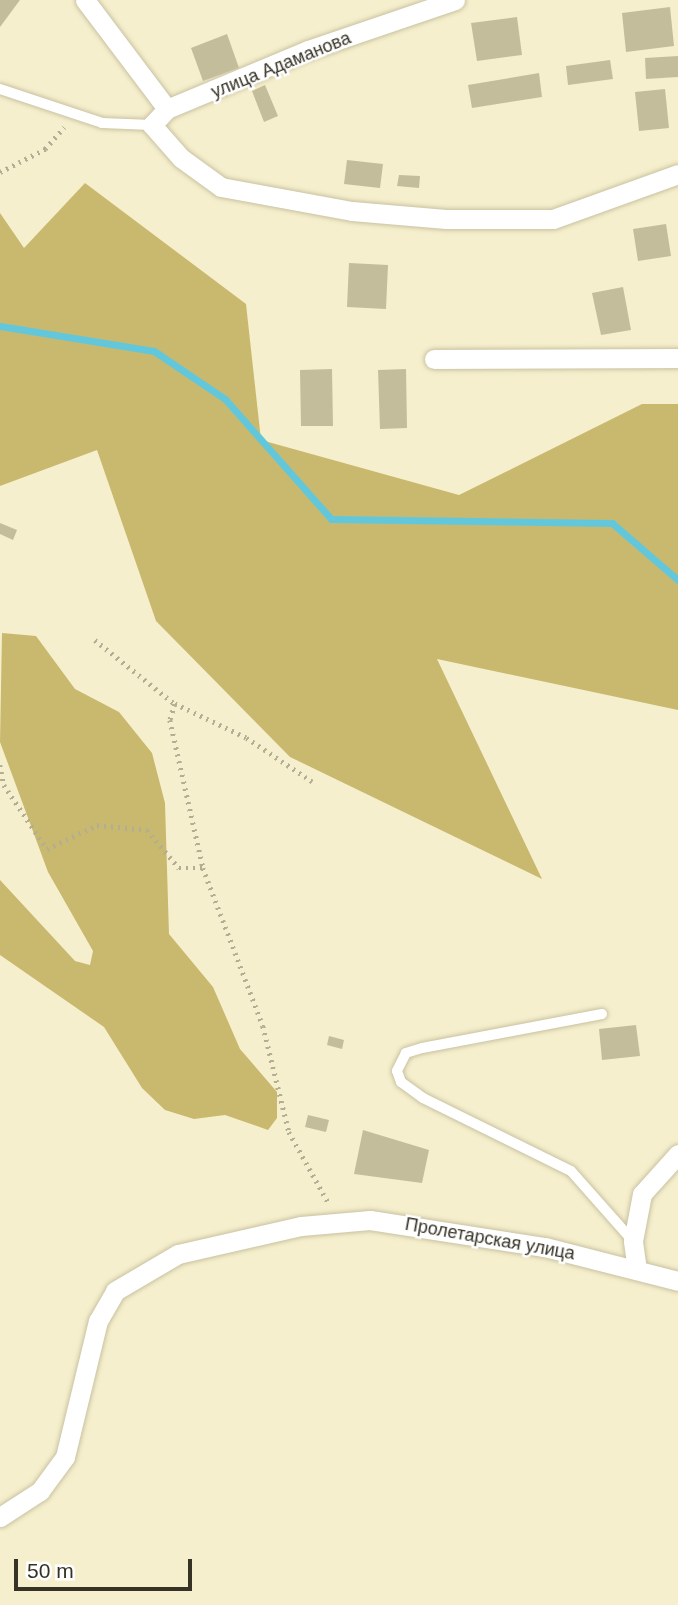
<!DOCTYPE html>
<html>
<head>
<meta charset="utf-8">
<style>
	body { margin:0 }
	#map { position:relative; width:678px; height:1605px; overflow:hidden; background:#f6efcd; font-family:Helvetica,sans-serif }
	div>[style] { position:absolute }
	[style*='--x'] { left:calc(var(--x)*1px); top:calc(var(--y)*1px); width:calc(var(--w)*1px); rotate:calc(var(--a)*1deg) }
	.forest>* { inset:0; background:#c9b96e }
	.stream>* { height:7px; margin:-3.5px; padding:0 3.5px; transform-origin:3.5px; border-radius:3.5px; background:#63c7db }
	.building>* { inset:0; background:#c4bd9c }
	.path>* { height:4.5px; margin-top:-2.25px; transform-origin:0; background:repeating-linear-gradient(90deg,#b3ad93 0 2px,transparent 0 7px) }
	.roads { filter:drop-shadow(0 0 2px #c8c2a1) drop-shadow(0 0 2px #c8c2a1) }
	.lane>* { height:10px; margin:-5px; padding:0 5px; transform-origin:5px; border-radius:5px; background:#fff }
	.street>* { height:19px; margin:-9.5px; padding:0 9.5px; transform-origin:9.5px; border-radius:9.5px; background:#fff }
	span { translate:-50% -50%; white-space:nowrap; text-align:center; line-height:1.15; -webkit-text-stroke:5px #fff; paint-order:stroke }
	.street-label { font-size:18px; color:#363326 }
	.scale { position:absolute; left:14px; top:1559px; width:178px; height:32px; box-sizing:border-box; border:4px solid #363326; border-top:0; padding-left:9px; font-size:21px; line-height:24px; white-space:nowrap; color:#363326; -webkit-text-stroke:5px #fff; paint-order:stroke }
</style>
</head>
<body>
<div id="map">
	<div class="forest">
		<i style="clip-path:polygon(85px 183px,246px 304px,261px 440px,459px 495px,642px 404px,678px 404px,678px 710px,437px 659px,542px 879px,290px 757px,156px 621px,97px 450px,0 486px,0 213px,24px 248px)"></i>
		<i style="clip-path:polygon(2px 633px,36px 636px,75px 689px,119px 712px,152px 753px,165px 803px,169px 934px,213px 987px,240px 1049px,277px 1092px,277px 1118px,268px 1130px,225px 1115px,194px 1119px,165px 1110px,142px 1088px,104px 1027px,0 955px,0 880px,75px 961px,90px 965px,93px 951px,48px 872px,0 742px)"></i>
	</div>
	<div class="stream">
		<i style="--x:0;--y:326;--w:156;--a:9.2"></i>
		<i style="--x:154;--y:351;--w:86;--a:34.1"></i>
		<i style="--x:225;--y:399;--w:160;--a:48.5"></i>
		<i style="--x:331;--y:519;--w:281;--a:0.8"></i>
		<i style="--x:612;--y:523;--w:87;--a:40.8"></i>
	</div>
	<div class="building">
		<i style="clip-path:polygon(0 0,20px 0,0 27px)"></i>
		<i style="clip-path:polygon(670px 7px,674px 46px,626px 52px,622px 13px)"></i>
		<i style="clip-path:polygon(517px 17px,522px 55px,477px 61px,471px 23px)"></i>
		<i style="clip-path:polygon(227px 34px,239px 68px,203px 81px,191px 48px)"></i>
		<i style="clip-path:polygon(678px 56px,678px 77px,646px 79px,645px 58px)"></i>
		<i style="clip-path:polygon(610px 60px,613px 79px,568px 85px,566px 66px)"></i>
		<i style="clip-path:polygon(539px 73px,542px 97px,472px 108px,468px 85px)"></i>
		<i style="clip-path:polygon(265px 85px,278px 116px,264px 122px,252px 91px)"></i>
		<i style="clip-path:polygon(665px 89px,669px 128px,639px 131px,635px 92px)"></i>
		<i style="clip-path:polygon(347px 160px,383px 164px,380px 188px,344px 184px)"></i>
		<i style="clip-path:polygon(399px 175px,420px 176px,419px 188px,397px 186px)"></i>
		<i style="clip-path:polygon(666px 224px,671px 256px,638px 261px,633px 229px)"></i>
		<i style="clip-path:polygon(349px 263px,388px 265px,386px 309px,347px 307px)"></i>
		<i style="clip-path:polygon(623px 287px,631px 330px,601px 335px,592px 293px)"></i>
		<i style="clip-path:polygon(332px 369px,333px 426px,301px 426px,300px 370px)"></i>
		<i style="clip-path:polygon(406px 369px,407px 428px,380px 429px,378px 370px)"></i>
		<i style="clip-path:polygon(0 523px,17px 530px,13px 540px,0 534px)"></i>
		<i style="clip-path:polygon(636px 1025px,640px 1056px,602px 1060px,599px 1029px)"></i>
		<i style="clip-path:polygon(329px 1036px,344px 1040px,342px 1049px,327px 1045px)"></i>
		<i style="clip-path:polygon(308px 1115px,329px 1120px,326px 1132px,305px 1127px)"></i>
		<i style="clip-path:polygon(363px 1130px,429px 1150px,422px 1183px,354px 1174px)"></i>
	</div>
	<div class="path">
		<i style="--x:0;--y:172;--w:51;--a:-27.1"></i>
		<i style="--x:45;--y:149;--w:29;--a:-49"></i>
		<i style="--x:95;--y:640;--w:102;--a:38.7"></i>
		<i style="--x:0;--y:765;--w:20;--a:79"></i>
		<i style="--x:4;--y:785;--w:77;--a:56.1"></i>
		<i style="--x:47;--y:849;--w:55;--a:-25.6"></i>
		<i style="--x:97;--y:825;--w:50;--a:5.7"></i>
		<i style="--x:147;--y:830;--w:50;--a:49.9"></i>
		<i style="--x:179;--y:868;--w:24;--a:0"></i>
		<i style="--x:312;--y:782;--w:79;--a:-146.3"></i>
		<i style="--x:246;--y:738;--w:79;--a:-154.4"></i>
		<i style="--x:175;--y:704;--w:17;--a:107"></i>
		<i style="--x:170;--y:720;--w:152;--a:77.4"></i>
		<i style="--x:203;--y:868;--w:169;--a:69.2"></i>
		<i style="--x:263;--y:1026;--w:109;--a:76.2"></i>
		<i style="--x:289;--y:1132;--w:82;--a:60.9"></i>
	</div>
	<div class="roads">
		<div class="lane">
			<i style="--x:0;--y:89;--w:108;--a:18.4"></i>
			<i style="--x:102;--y:123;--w:50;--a:2.3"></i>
			<i style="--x:602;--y:1014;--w:183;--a:169.3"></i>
			<i style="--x:422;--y:1048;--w:17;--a:163"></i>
			<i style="--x:406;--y:1053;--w:20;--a:117"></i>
			<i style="--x:397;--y:1071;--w:12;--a:70"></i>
			<i style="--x:401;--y:1082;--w:27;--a:36"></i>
			<i style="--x:423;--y:1098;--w:165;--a:26.3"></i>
			<i style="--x:571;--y:1171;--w:94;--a:48.5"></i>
		</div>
		<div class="street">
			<i style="--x:85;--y:0;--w:136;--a:53"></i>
			<i style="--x:455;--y:0;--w:155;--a:161.2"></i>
			<i style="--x:308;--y:50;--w:153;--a:157.3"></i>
			<i style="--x:167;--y:109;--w:22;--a:133"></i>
			<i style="--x:152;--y:125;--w:44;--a:48.7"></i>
			<i style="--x:181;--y:158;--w:49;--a:35.9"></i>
			<i style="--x:221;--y:187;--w:133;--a:10.4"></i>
			<i style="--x:352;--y:211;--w:94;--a:4.9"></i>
			<i style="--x:446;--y:219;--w:107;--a:0"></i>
			<i style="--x:553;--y:219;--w:133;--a:-19.8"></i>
			<i style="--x:434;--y:359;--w:244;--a:-0.2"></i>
			<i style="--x:637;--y:1270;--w:29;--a:-98"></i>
			<i style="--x:633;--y:1241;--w:48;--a:-79.2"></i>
			<i style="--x:642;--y:1194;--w:54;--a:-48"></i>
			<i style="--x:0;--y:1517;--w:48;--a:-33"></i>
			<i style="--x:40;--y:1491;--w:42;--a:-53.7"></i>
			<i style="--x:65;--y:1457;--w:140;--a:-76.4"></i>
			<i style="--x:98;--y:1321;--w:34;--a:-60"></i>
			<i style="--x:115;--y:1291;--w:73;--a:-30.4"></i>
			<i style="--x:178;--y:1254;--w:126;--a:-12.8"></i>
			<i style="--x:301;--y:1226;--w:69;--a:-5"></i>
			<i style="--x:370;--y:1220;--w:177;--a:8.8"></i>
			<i style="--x:545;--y:1247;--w:137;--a:14.3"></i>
		</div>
	</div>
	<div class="street-label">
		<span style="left:281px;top:65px;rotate:-22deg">улица Адаманова</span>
		<span style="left:490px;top:1239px;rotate:10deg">Пролетарская улица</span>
	</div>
	<div class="scale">50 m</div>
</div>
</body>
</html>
